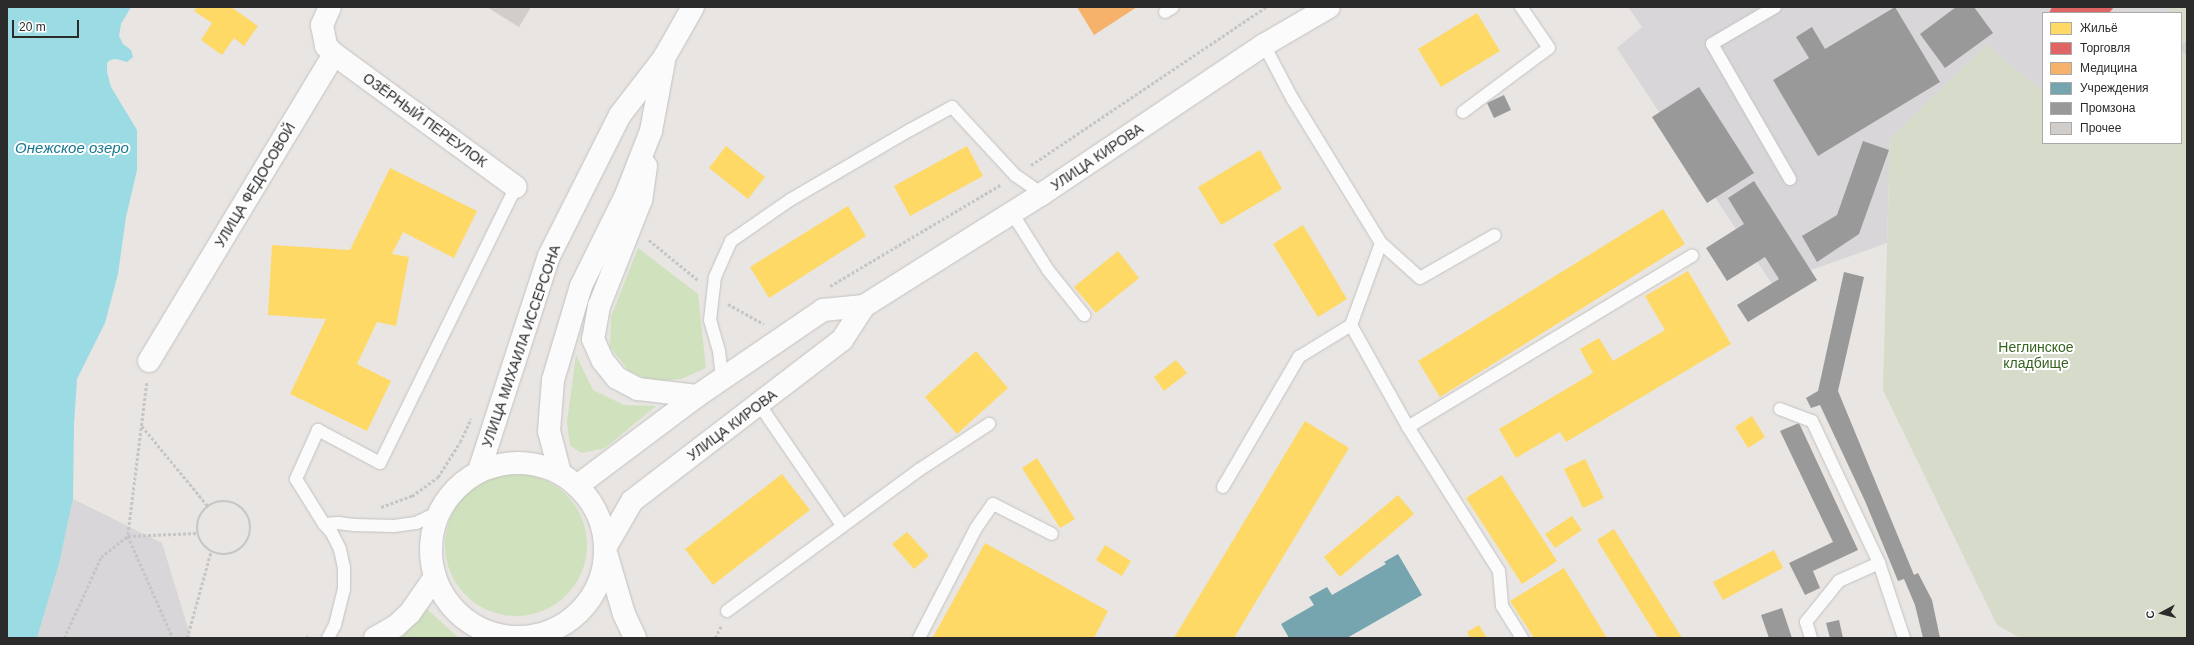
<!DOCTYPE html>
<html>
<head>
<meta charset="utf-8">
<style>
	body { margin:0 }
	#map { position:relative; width:2194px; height:645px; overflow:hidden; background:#e8e5e2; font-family:Arial,sans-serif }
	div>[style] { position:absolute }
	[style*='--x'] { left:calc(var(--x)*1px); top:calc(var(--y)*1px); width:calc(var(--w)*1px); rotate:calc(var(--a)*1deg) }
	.industrial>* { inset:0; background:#d8d6d9 }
	.green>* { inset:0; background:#d0e1be }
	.round { border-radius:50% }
	.cemetery>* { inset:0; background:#d7dcca }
	.water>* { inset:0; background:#9bdbe4 }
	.homes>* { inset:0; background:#ffd966 }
	.shops>* { inset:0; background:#e06666 }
	.health>* { inset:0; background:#f6b26b }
	.public>* { inset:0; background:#76a5af }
	.industry>* { inset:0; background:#999 }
	.building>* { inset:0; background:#d0cdcb }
	.path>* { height:2.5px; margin-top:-1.25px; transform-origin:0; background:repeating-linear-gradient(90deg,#c6c6c6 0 3px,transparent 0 5px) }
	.path>.ring { margin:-1.25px; padding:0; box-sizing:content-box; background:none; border:2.5px solid #c6c6c6; border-radius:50% }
	.roads { filter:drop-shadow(0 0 1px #c3c2c2) drop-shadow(0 0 1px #c3c2c2) }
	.lane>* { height:12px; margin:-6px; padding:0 6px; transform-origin:6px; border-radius:6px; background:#fcfbfb }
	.street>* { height:22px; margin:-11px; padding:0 11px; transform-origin:11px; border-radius:11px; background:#fcfbfb }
	.secondary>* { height:22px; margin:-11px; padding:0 11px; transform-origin:11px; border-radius:11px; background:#fcfbfb }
	.secondary>.ring { margin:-11px; padding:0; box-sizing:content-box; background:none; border:22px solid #fcfbfb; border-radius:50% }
	span { translate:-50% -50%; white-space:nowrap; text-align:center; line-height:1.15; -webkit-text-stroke:4px #fff; paint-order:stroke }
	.street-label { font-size:14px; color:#2b2b2b }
	.park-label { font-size:14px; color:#376320 }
	.water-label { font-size:15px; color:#197891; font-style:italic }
	.frame { position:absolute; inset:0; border:8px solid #2b2b2b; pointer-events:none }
	.legend { position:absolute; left:2042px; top:12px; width:140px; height:132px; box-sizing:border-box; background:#fff; border:1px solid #aaa; margin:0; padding:5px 7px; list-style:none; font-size:12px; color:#2b2b2b }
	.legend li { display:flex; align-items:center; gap:8px; height:20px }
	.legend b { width:20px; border:1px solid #aaa }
	.north { position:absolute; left:2142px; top:593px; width:40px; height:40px; -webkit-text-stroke:3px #fff; paint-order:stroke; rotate:263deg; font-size:11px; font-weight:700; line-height:16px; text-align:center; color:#2b2b2b }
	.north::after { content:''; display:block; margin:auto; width:14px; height:18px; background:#2b2b2b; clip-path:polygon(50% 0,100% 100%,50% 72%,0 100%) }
	.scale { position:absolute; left:12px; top:20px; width:67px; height:18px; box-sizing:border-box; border:2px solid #2b2b2b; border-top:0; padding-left:5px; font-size:12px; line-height:14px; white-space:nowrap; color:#2b2b2b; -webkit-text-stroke:3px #fff; paint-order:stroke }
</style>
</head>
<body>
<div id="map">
	<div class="industrial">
		<i style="clip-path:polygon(1628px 7px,2171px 7px,2166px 13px,2043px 13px,2043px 91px,1985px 46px,1890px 139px,1887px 243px,1772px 284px,1617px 48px,1642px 27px)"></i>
		<i style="clip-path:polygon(73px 499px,162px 543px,191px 638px,37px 638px,59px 564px)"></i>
	</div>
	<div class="green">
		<i style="clip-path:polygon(638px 248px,698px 294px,706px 368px,681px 379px,652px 382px,628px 370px,610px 347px,611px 317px)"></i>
		<i style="clip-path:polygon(576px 355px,593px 390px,624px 405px,656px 406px,605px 448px,582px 453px,570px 446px,567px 422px)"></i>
		<i class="round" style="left:445px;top:474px;width:142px;height:142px"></i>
		<i style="clip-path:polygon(427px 609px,459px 638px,400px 638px)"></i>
	</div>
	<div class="cemetery">
		<i style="clip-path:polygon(2171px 7px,2187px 7px,2187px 638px,2020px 638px,1997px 625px,1883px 390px,1890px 139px,1986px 45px,2043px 91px,2043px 143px,2181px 143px,2181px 13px,2166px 13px)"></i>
	</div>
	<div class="water">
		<i style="clip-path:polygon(7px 7px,131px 7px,121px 24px,119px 36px,123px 44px,131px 50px,133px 57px,127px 62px,116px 59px,110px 60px,107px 63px,107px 72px,111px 87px,137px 130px,137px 170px,126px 217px,118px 274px,105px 323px,77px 379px,74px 424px,73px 499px,59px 564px,37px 638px,7px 638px)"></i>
	</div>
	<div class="homes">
		<i style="clip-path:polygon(197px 7px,231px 7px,258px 26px,244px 46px,234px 38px,222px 55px,201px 40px,212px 23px,194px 11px)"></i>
		<i style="clip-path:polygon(1477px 13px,1500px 51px,1441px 87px,1418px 49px)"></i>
		<i style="clip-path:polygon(726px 146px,765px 177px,748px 199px,709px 168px)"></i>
		<i style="clip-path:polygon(967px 146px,983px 176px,910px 216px,894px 186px)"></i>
		<i style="clip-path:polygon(1260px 150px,1282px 189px,1221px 225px,1198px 187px)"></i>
		<i style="clip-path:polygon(390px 168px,477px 211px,454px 258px,403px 232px,392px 254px,409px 257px,396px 326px,377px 322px,357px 364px,391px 381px,367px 431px,290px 394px,326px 319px,268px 315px,272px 245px,350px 250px)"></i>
		<i style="clip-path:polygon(848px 206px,866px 236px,769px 298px,750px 267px)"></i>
		<i style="clip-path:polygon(1663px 209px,1685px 244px,1440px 397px,1418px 361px)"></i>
		<i style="clip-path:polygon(1303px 225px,1347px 299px,1318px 317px,1273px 244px)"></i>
		<i style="clip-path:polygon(1118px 251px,1139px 278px,1096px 313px,1074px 287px)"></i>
		<i style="clip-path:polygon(1688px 271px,1731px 344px,1566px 442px,1560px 432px,1516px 458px,1499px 429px,1593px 373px,1580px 349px,1599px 338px,1613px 361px,1665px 330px,1645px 296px)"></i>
		<i style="clip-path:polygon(976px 351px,1008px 388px,957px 434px,925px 397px)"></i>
		<i style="clip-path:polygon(1176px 360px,1187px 373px,1164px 391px,1154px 377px)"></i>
		<i style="clip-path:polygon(1752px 416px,1765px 437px,1748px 448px,1735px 427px)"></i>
		<i style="clip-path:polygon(1305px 421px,1349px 448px,1234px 638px,1174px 638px)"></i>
		<i style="clip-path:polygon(1037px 458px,1075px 519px,1060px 528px,1022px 468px)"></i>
		<i style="clip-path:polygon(1585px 459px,1604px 498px,1583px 508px,1564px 469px)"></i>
		<i style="clip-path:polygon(782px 474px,810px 510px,713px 585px,685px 549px)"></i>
		<i style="clip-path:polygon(1502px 475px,1557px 561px,1522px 584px,1466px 498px)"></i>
		<i style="clip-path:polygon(1398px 495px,1414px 514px,1340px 577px,1324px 557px)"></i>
		<i style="clip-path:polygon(1572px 516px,1582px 530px,1555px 548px,1545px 534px)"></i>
		<i style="clip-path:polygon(1614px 529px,1682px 638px,1658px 638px,1597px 540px)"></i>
		<i style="clip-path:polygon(907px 532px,929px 556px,914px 569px,892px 544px)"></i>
		<i style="clip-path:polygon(985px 543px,1108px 611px,1094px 638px,933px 637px)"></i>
		<i style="clip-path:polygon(1105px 545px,1131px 561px,1122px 576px,1096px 560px)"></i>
		<i style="clip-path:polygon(1774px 550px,1783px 568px,1723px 600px,1713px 582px)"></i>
		<i style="clip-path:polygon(1564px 568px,1607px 638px,1534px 638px,1510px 601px)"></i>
		<i style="clip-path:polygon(1479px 625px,1487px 638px,1470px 638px,1467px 632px)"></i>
	</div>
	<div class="shops">
		<i style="clip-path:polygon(2052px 7px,2114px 7px,2109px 13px,2049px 13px)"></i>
	</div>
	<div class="health">
		<i style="clip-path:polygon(1077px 7px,1137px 7px,1094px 35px)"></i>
	</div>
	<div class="public">
		<i style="clip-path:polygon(1398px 554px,1422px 595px,1347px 638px,1289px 638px,1281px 624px,1314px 605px,1309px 597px,1327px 587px,1332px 595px,1386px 564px,1384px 562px)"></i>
	</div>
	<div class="industry">
		<i style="clip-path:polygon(1895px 7px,1940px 82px,1818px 156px,1773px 80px,1809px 58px,1796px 37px,1812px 27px,1825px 49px)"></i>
		<i style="clip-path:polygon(1956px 7px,1974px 7px,1993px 33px,1945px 68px,1920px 34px)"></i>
		<i style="clip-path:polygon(1699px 87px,1754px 173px,1707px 203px,1652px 117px)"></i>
		<i style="clip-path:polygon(1504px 95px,1511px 110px,1494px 118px,1487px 103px)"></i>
		<i style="clip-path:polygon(1863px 141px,1889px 150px,1859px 234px,1817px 262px,1802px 236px,1837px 215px)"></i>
		<i style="clip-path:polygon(1754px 181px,1817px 280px,1748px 322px,1737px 305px,1779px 279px,1765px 257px,1727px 281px,1706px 248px,1744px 224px,1728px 198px)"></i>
		<i style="clip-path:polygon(1844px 272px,1864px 277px,1838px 391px,1914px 575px,1918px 573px,1932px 600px,1940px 638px,1923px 638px,1915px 605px,1904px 579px,1898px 581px,1865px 501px,1820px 405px,1811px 408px,1806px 398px,1818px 391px)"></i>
		<i style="clip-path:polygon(1799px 423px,1858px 550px,1813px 571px,1820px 588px,1805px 595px,1789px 563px,1833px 542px,1780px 431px)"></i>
		<i style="clip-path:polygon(1782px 608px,1792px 638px,1769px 638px,1761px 615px)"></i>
		<i style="clip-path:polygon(1839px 620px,1843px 638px,1830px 638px,1826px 623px)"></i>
	</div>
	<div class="building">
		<i style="clip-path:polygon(487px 7px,531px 7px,519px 27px)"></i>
		<i style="clip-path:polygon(2187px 40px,2187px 56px,2181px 49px,2181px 45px)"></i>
	</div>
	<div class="path">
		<i style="--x:1031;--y:165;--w:283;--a:-33.9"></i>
		<i style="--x:649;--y:240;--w:63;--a:39.2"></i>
		<i style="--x:830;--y:286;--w:198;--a:-30.7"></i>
		<i style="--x:728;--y:304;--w:41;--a:29.1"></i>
		<i style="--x:147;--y:383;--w:154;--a:97.1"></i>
		<i style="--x:128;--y:536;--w:111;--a:66.2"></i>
		<i style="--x:142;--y:426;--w:104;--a:50.5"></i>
		<i class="ring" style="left:197px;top:501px;width:51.5px;height:51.5px"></i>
		<i style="--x:381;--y:507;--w:33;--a:-20"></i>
		<i style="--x:412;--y:496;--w:32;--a:-36"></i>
		<i style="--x:438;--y:477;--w:41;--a:-57.8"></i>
		<i style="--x:460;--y:442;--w:26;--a:-65"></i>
		<i style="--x:64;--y:638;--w:89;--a:-65.4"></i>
		<i style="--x:101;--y:557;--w:34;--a:-38"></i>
		<i style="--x:128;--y:536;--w:69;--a:-2.5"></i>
		<i style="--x:187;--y:638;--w:90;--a:-74.6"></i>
		<i style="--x:306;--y:638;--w:5;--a:-37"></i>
		<i style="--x:715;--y:638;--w:13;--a:-63"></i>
	</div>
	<div class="roads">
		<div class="lane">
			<i style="--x:1775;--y:7;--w:73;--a:149.6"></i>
			<i style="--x:1712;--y:44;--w:156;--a:60"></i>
			<i style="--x:1165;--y:12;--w:9;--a:-32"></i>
			<i style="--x:1264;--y:45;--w:60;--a:62.2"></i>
			<i style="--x:1292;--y:98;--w:170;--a:58.5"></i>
			<i style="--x:1381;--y:243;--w:87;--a:110.1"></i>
			<i style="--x:1351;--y:325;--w:117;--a:60.8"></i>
			<i style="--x:1408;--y:427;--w:170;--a:57.7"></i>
			<i style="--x:1499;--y:571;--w:35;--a:85"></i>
			<i style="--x:1502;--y:606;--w:38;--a:58"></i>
			<i style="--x:1463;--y:112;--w:107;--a:-36.7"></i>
			<i style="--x:1549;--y:48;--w:50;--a:-124.3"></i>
			<i style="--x:1012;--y:213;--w:67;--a:57.7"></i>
			<i style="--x:1048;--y:270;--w:58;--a:51.3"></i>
			<i style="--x:1381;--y:243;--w:52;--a:41.9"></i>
			<i style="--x:1420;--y:278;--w:86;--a:-29.8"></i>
			<i style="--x:722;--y:379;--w:28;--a:-96"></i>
			<i style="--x:719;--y:351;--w:32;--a:-106"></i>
			<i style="--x:710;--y:320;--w:43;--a:-83.4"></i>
			<i style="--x:715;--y:277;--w:39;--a:-66"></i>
			<i style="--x:731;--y:241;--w:72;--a:-34.8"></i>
			<i style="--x:790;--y:200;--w:139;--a:-30.3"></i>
			<i style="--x:910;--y:130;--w:48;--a:-28.7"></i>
			<i style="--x:952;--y:107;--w:93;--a:47.2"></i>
			<i style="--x:1015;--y:175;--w:33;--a:35"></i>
			<i style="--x:759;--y:404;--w:147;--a:55.6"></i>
			<i style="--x:1780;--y:409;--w:34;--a:21"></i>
			<i style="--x:1812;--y:421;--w:157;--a:64.7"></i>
			<i style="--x:1879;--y:563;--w:79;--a:71.6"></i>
			<i style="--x:1408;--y:427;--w:332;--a:-31.1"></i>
			<i style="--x:1223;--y:487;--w:151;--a:-59.7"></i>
			<i style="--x:1299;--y:357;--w:61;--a:-31.6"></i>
			<i style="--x:324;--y:524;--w:14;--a:-4"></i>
			<i style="--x:338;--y:523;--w:16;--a:7"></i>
			<i style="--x:354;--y:525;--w:40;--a:1.4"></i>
			<i style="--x:394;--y:526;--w:22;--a:-8"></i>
			<i style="--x:416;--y:523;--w:25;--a:-26"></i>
			<i style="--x:727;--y:611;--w:238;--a:-36.3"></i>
			<i style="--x:919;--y:470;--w:84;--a:-33.3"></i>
			<i style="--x:328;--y:638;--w:15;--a:-62"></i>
			<i style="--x:335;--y:625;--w:36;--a:-76"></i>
			<i style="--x:344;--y:590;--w:22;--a:-90"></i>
			<i style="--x:344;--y:568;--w:19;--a:-102"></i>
			<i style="--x:340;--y:549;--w:18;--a:-117"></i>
			<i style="--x:332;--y:533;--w:12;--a:-132"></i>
			<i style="--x:324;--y:524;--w:53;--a:-121.9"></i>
			<i style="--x:296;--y:479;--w:54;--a:-65.8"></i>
			<i style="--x:318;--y:430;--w:70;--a:28"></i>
			<i style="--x:380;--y:463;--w:308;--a:-63.8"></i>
			<i style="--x:919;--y:638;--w:124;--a:-62.6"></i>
			<i style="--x:976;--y:528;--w:29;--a:-55"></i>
			<i style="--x:993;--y:504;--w:66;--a:27"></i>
			<i style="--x:1811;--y:638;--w:17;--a:-107"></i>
			<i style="--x:1806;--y:622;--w:53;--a:-51.2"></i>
			<i style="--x:1839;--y:581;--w:44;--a:-24.2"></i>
		</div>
		<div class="street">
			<i style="--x:330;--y:7;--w:20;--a:114"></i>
			<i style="--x:322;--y:25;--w:21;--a:79"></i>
			<i style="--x:326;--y:46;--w:11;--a:45"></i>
			<i style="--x:334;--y:54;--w:225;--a:36.2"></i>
			<i style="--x:149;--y:361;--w:358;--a:-58.9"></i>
		</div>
		<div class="secondary">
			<i style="--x:646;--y:166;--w:34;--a:98"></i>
			<i style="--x:641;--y:200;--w:114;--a:111.6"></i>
			<i style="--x:599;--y:306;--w:34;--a:100"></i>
			<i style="--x:593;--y:339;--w:24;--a:66"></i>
			<i style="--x:603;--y:361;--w:22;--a:51"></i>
			<i style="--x:617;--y:378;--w:24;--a:28"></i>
			<i style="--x:638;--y:389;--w:59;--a:6.8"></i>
			<i class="ring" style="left:431px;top:463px;width:152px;height:152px"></i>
			<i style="--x:479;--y:471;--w:226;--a:-72"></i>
			<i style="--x:549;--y:256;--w:158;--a:-63.3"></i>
			<i style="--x:620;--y:115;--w:72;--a:-52.3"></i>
			<i style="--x:664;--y:58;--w:59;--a:-60.4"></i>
			<i style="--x:560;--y:473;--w:43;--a:-104.7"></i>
			<i style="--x:549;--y:431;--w:51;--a:-85.5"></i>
			<i style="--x:553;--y:380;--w:98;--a:-73.4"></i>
			<i style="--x:581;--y:286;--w:102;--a:-63.7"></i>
			<i style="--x:626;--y:195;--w:69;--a:-68.7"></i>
			<i style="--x:651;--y:131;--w:71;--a:-79.5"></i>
			<i style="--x:577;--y:486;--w:150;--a:-36.9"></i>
			<i style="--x:697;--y:396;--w:153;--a:-34.3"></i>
			<i style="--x:823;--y:310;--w:41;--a:-5.6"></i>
			<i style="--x:605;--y:548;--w:54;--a:-60.1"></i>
			<i style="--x:632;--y:501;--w:265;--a:-37.5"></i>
			<i style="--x:842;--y:340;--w:40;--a:-57.1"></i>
			<i style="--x:864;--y:306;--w:210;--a:-32.2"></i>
			<i style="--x:1042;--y:194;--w:267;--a:-33.9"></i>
			<i style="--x:1264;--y:45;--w:75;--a:-30.3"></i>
			<i style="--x:607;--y:556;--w:60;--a:73.7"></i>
			<i style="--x:624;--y:614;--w:26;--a:65"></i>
			<i style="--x:375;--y:638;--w:24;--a:-30"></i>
			<i style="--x:396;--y:626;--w:19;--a:-43"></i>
			<i style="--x:410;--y:613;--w:44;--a:-55.2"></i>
		</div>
	</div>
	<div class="street-label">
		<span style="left:425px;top:120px;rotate:36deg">ОЗЁРНЫЙ ПЕРЕУЛОК</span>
		<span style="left:1097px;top:157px;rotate:-34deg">УЛИЦА КИРОВА</span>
		<span style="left:255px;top:185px;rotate:-59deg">УЛИЦА ФЕДОСОВОЙ</span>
		<span style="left:521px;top:346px;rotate:-71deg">УЛИЦА МИХАИЛА ИССЕРСОНА</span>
		<span style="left:732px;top:425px;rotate:-37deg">УЛИЦА КИРОВА</span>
	</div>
	<div class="park-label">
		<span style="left:2036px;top:355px">Неглинское<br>кладбище</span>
	</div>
	<div class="water-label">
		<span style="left:72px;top:148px">Онежское озеро</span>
	</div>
	<div class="frame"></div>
	<ul class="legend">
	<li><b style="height:11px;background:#ffd966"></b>Жильё</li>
	<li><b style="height:11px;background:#e06666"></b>Торговля</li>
	<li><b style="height:11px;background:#f6b26b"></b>Медицина</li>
	<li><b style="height:11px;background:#76a5af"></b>Учреждения</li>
	<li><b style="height:11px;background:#999"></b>Промзона</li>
	<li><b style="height:11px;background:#d0cdcb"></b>Прочее</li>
	</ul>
	<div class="north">С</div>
	<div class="scale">20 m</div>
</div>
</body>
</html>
